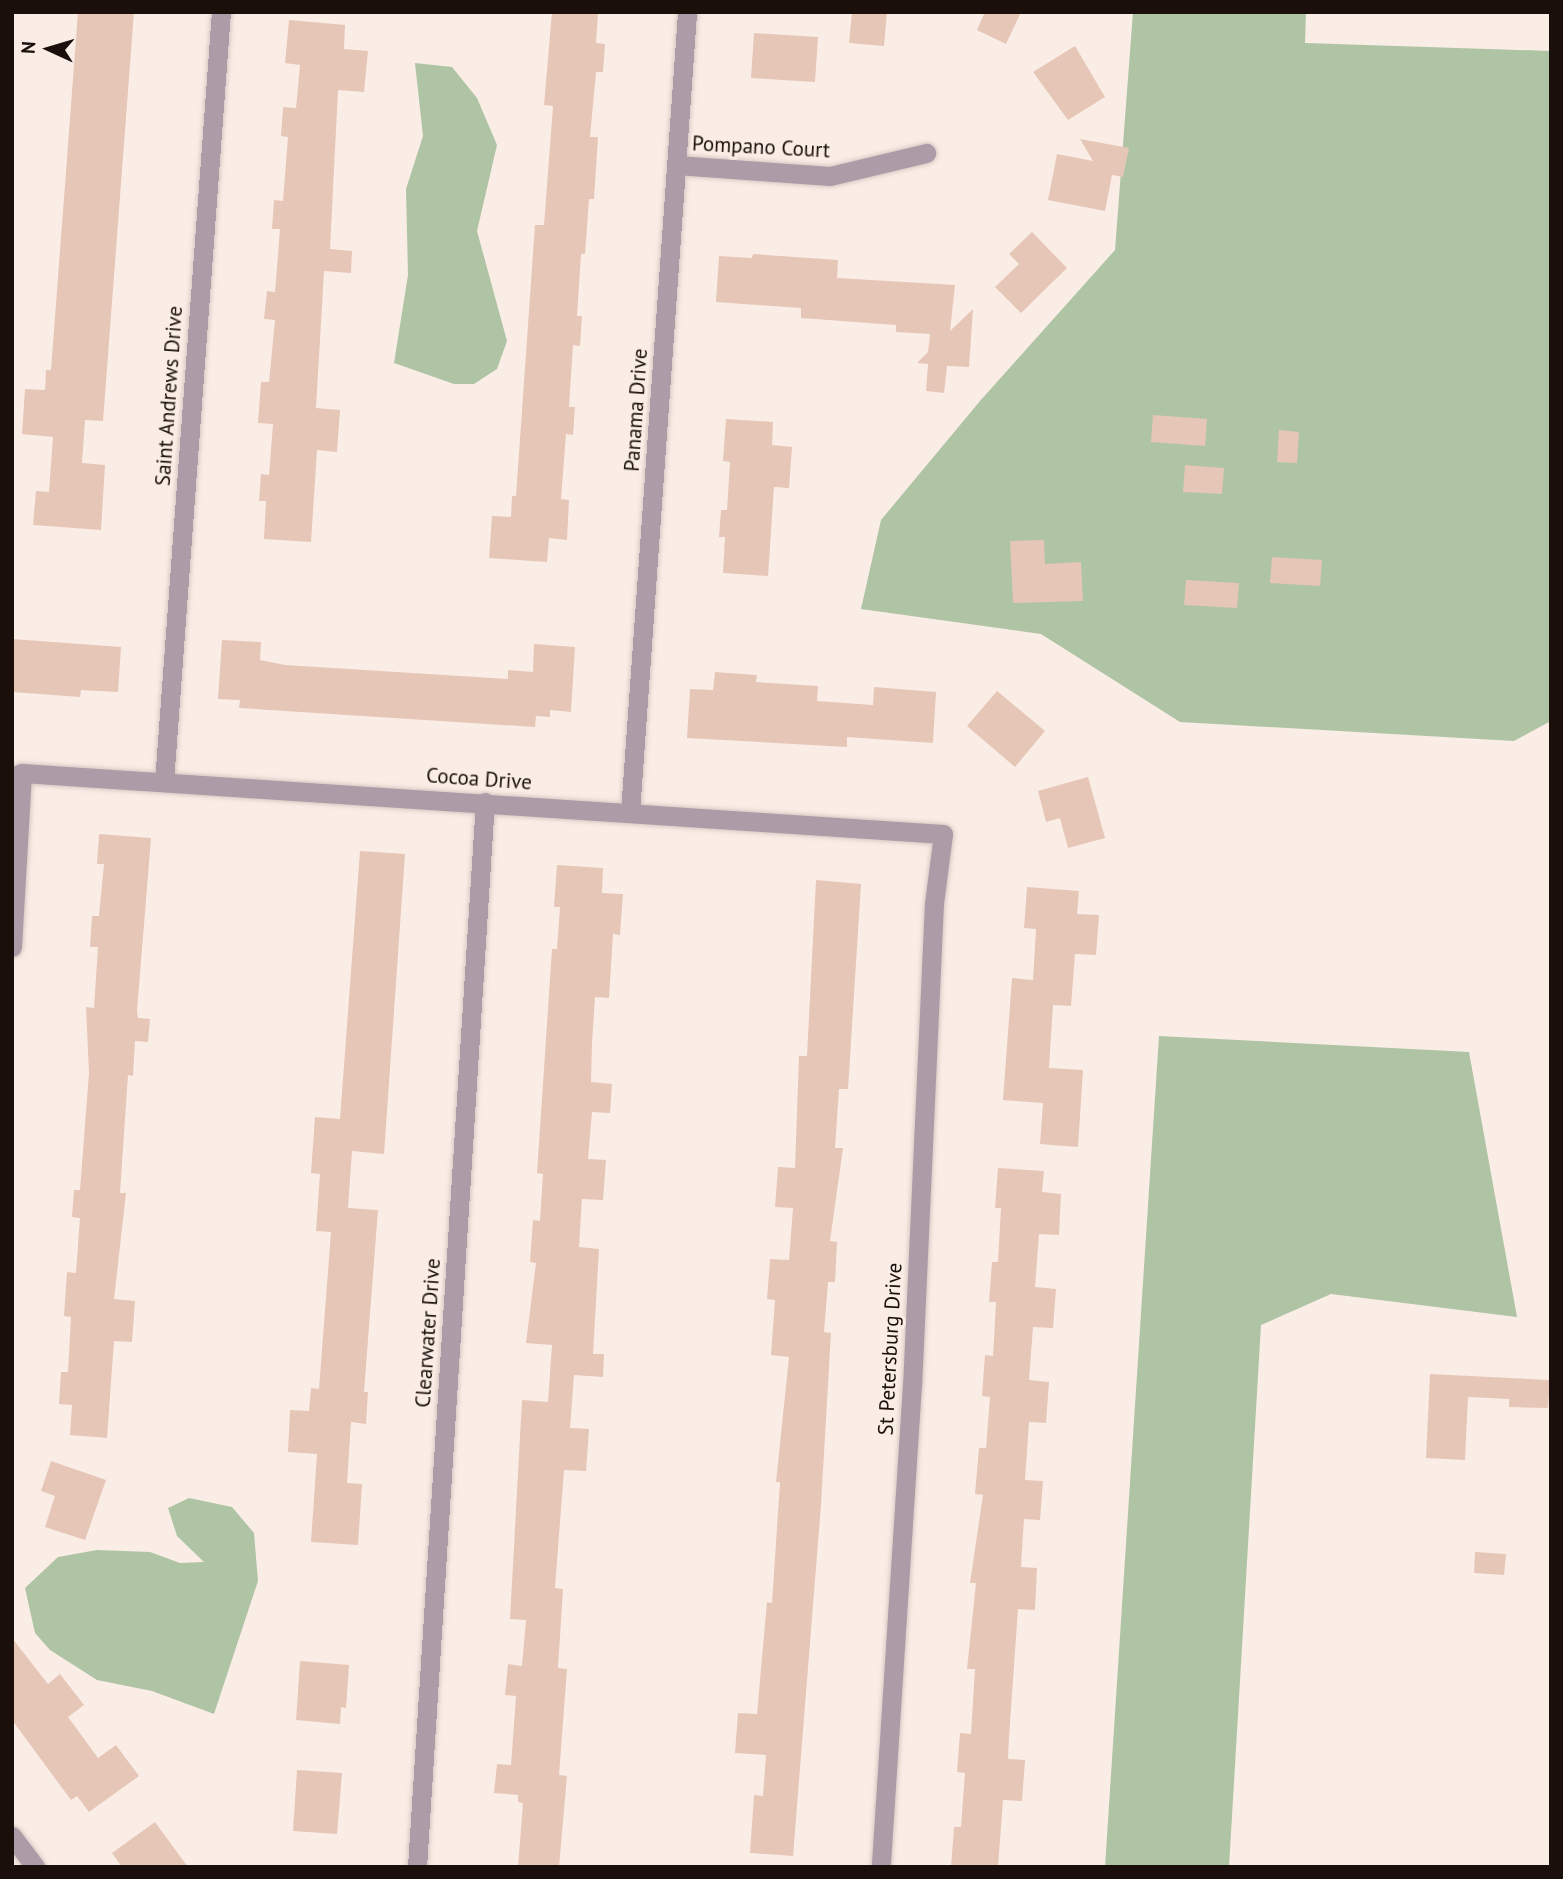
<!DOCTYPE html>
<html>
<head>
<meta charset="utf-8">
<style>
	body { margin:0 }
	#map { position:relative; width:1563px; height:1879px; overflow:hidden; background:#faede6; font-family:"PT Sans",sans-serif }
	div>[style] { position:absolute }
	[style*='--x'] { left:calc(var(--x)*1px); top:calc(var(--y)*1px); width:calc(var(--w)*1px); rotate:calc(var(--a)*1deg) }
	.forest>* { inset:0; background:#aec4a4 }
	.building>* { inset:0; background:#e6c6b7 }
	.roads { filter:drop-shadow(0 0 2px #d6c9c3) drop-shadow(0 0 2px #d6c9c3) }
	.minor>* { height:19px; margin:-9.5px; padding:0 9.5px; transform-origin:9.5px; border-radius:9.5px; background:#ac9ca7 }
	span { translate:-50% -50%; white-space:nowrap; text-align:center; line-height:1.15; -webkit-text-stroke:6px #faede6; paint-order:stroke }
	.street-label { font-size:21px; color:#1a0f0a }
	.frame { position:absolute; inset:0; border:14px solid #1a0f0a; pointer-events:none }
	.north { position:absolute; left:14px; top:14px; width:70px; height:70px; -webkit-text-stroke:5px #faede6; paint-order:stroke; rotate:274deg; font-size:19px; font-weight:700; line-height:28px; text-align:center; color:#1a0f0a }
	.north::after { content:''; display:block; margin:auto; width:24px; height:32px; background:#1a0f0a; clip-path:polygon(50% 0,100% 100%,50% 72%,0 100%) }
</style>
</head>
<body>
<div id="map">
	<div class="forest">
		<i style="clip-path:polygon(1133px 12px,1306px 12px,1305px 43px,1551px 51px,1551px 721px,1514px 741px,1180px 722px,1041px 634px,861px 609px,881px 520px,980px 401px,1115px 250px)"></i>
		<i style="clip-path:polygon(415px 63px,452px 67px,477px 98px,497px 145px,477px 231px,507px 341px,497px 369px,474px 384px,454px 384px,394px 363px,408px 275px,406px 189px,423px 136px)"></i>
		<i style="clip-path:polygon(1159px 1036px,1469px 1052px,1517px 1317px,1331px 1294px,1261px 1325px,1229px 1867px,1105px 1867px)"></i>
		<i style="clip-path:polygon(189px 1498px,232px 1507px,254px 1533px,258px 1581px,214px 1714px,152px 1691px,97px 1680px,50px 1650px,35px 1633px,25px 1588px,58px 1557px,97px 1550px,150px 1552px,180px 1563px,204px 1562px,177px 1536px,168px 1508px)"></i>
	</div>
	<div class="building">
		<i style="clip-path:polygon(78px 12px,134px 12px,103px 421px,85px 420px,82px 463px,105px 465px,101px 530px,33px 525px,36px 491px,49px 492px,53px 437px,22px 434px,25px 389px,45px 390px,46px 370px,51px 370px)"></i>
		<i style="clip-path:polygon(552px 12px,598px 12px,596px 43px,605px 44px,603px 72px,596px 72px,590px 137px,598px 137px,594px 199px,589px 199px,585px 254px,581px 254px,577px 316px,582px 316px,580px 346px,573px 345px,569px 407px,575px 407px,573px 435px,566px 434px,561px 499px,569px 500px,567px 540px,549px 538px,547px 562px,489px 558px,492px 516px,511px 517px,512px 496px,516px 496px,535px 225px,544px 225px,553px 106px,544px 105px)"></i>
		<i style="clip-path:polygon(852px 12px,887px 12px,884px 46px,849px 43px)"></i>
		<i style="clip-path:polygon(985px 12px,1021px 12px,1006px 44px,977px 30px)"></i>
		<i style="clip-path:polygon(289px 20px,345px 25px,344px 49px,368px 51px,364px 92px,338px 90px,330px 249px,352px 251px,351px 273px,324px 271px,316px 408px,340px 410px,337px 452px,317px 450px,311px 542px,264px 539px,266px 501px,259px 501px,261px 474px,269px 475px,273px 424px,258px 423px,261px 382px,269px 382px,275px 320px,264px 319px,267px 291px,275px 292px,280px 229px,272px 229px,274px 200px,283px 201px,288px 137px,281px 136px,283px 107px,296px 108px,300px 65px,285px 63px)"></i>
		<i style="clip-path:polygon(754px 33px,818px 37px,815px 82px,751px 78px)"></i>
		<i style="clip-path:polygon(1075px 46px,1105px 97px,1068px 120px,1033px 72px)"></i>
		<i style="clip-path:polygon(1080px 139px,1129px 148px,1123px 177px,1112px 175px,1105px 211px,1048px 200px,1057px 154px,1093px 161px)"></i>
		<i style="clip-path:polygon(1032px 232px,1067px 268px,1021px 313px,995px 287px,1019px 264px,1009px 254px)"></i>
		<i style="clip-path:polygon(753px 254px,838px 260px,837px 278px,955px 285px,950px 331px,973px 309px,969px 367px,947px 366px,944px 393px,926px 391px,928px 364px,917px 363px,928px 352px,930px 334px,896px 332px,896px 325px,801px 318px,801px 308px,716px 302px,719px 256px,752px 258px)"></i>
		<i style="clip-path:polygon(1153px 415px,1207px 419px,1205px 446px,1151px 442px)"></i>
		<i style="clip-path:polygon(726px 419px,773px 422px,772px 445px,792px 447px,789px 488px,774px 487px,768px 576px,723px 573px,725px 537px,719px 537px,721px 510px,727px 510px,730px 462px,723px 461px)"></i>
		<i style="clip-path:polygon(1279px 430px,1299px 432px,1297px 463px,1277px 462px)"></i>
		<i style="clip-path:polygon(1185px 465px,1224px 468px,1222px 494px,1183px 492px)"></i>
		<i style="clip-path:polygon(1044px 540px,1045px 564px,1081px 562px,1083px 601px,1013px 603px,1010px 541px)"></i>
		<i style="clip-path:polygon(1272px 557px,1322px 560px,1320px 586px,1270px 583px)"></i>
		<i style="clip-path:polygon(1186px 580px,1239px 583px,1237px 608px,1184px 605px)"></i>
		<i style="clip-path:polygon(12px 639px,121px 647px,118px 692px,81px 690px,80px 697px,12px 692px)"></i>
		<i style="clip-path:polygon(222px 640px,261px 642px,260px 660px,285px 665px,508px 679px,508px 670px,533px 672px,534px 644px,575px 647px,571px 712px,550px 710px,550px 717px,536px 716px,535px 727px,239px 708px,240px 700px,218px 699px)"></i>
		<i style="clip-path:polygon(715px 672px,757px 675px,756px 682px,818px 686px,817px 701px,873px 705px,874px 687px,936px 692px,933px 743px,847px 737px,847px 747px,687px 738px,690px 689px,713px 690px)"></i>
		<i style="clip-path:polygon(997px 691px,1045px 731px,1015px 767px,967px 726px)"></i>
		<i style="clip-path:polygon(1088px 777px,1105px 838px,1068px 848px,1060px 818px,1046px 822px,1038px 791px)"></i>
		<i style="clip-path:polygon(99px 834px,151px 838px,137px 1011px,138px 1018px,150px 1019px,148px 1042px,135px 1041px,133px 1076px,128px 1075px,120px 1193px,126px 1193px,114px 1299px,135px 1301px,132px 1342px,114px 1341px,107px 1438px,70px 1435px,72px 1405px,59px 1404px,61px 1372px,68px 1372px,71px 1317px,64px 1316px,67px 1272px,76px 1273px,80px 1218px,72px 1217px,74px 1190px,80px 1190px,89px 1073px,86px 1007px,94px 1008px,98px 947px,90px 947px,92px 916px,99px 916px,104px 864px,97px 864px)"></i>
		<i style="clip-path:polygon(360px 851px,405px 854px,384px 1154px,352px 1151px,348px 1208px,378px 1210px,364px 1392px,368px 1392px,366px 1424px,351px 1422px,347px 1483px,362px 1484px,358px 1545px,311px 1542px,317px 1454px,288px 1452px,290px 1410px,309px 1411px,311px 1388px,319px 1389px,331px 1232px,316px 1231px,320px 1174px,311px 1173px,315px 1117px,340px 1119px)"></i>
		<i style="clip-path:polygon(557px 865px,603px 868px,602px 893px,623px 894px,620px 935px,613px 934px,609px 998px,595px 997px,592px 1043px,591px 1082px,612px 1084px,610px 1113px,592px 1112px,588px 1159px,606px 1160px,603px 1200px,582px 1199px,579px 1247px,599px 1249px,593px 1354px,604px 1354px,603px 1377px,574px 1375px,570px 1428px,589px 1429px,586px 1471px,564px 1470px,555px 1588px,563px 1589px,558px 1668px,567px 1669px,559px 1775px,567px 1776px,559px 1867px,518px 1867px,523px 1803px,518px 1802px,518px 1795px,494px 1793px,497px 1764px,511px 1765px,516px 1696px,505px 1695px,508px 1664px,522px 1666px,526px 1620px,510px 1619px,522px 1400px,548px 1402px,552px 1345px,526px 1343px,536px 1263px,530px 1262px,533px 1220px,540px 1221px,543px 1174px,537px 1173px,552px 949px,557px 949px,560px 907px,554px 907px)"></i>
		<i style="clip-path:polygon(816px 880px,861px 884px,848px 1089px,839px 1089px,835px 1148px,843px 1148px,830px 1241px,837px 1242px,835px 1282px,828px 1282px,824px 1332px,831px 1333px,821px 1505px,793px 1856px,750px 1853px,754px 1795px,763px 1796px,766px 1755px,735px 1753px,738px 1713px,757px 1714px,767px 1602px,772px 1603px,780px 1482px,776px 1482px,789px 1357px,771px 1355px,775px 1300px,767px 1299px,770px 1259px,789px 1260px,793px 1208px,775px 1207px,778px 1167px,795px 1168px,799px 1056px,807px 1056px)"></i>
		<i style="clip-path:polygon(1027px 887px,1079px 891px,1077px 914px,1099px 915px,1096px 955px,1075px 954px,1071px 1006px,1053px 1005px,1049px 1068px,1083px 1070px,1078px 1147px,1040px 1144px,1043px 1103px,1003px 1100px,1012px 978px,1033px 980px,1036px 929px,1024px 928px)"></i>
		<i style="clip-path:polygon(998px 1168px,1044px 1171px,1042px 1192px,1061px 1194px,1059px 1235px,1039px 1234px,1035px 1287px,1056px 1289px,1053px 1328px,1033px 1327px,1029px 1380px,1049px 1382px,1046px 1423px,1029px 1422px,1025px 1480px,1043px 1481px,1040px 1520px,1024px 1519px,1021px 1567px,1037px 1568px,1035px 1610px,1018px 1609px,1009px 1737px,1008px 1759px,1025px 1760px,1022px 1801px,1003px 1800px,998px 1867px,951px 1867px,954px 1827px,961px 1827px,965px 1773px,957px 1772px,960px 1733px,971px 1734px,975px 1669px,967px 1669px,976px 1583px,970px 1583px,983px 1495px,975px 1494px,979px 1448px,986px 1448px,990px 1397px,982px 1396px,985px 1355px,993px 1356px,996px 1302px,989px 1302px,992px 1262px,998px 1262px,1001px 1208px,995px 1208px)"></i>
		<i style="clip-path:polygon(1430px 1374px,1550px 1380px,1548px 1408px,1509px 1407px,1509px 1399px,1468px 1397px,1465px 1460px,1426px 1458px)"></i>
		<i style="clip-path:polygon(51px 1461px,106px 1480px,85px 1540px,45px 1527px,55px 1496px,41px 1491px)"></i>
		<i style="clip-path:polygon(1475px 1552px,1506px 1554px,1504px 1575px,1474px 1573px)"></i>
		<i style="clip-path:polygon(12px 1638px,48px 1684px,60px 1674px,84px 1705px,68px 1717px,98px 1758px,116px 1745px,139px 1776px,89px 1812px,77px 1796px,71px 1800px,12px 1720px)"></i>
		<i style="clip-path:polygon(300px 1661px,349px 1665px,346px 1708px,341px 1707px,340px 1724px,296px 1720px)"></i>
		<i style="clip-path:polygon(297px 1770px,342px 1773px,337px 1834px,293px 1831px)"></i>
		<i style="clip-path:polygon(155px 1822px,188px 1867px,122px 1867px,112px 1853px)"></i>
	</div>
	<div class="roads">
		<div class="minor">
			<i style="--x:676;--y:165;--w:154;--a:4.1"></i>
			<i style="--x:830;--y:176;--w:99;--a:-13.5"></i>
			<i style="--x:12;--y:777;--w:11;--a:-22"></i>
			<i style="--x:22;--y:773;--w:923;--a:3.79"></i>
			<i style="--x:943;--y:834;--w:70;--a:97.4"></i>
			<i style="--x:934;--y:903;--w:482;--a:92.6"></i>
			<i style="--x:912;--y:1384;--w:484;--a:93.7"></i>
			<i style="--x:164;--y:782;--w:772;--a:-85.77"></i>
			<i style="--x:630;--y:812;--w:802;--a:-85.92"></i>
			<i style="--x:12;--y:947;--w:174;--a:-86.7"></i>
			<i style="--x:12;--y:1836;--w:39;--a:53"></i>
			<i style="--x:417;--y:1867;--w:1067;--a:-86.35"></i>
		</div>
	</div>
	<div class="street-label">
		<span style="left:761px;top:147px;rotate:3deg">Pompano Court</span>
		<span style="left:169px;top:396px;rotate:-86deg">Saint Andrews Drive</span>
		<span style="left:636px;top:410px;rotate:-86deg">Panama Drive</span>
		<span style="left:479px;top:779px;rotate:4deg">Cocoa Drive</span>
		<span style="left:428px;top:1333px;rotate:-86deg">Clearwater Drive</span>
		<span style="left:890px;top:1349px;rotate:-87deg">St Petersburg Drive</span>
	</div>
	<div class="frame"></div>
	<div class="north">N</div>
</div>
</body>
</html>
